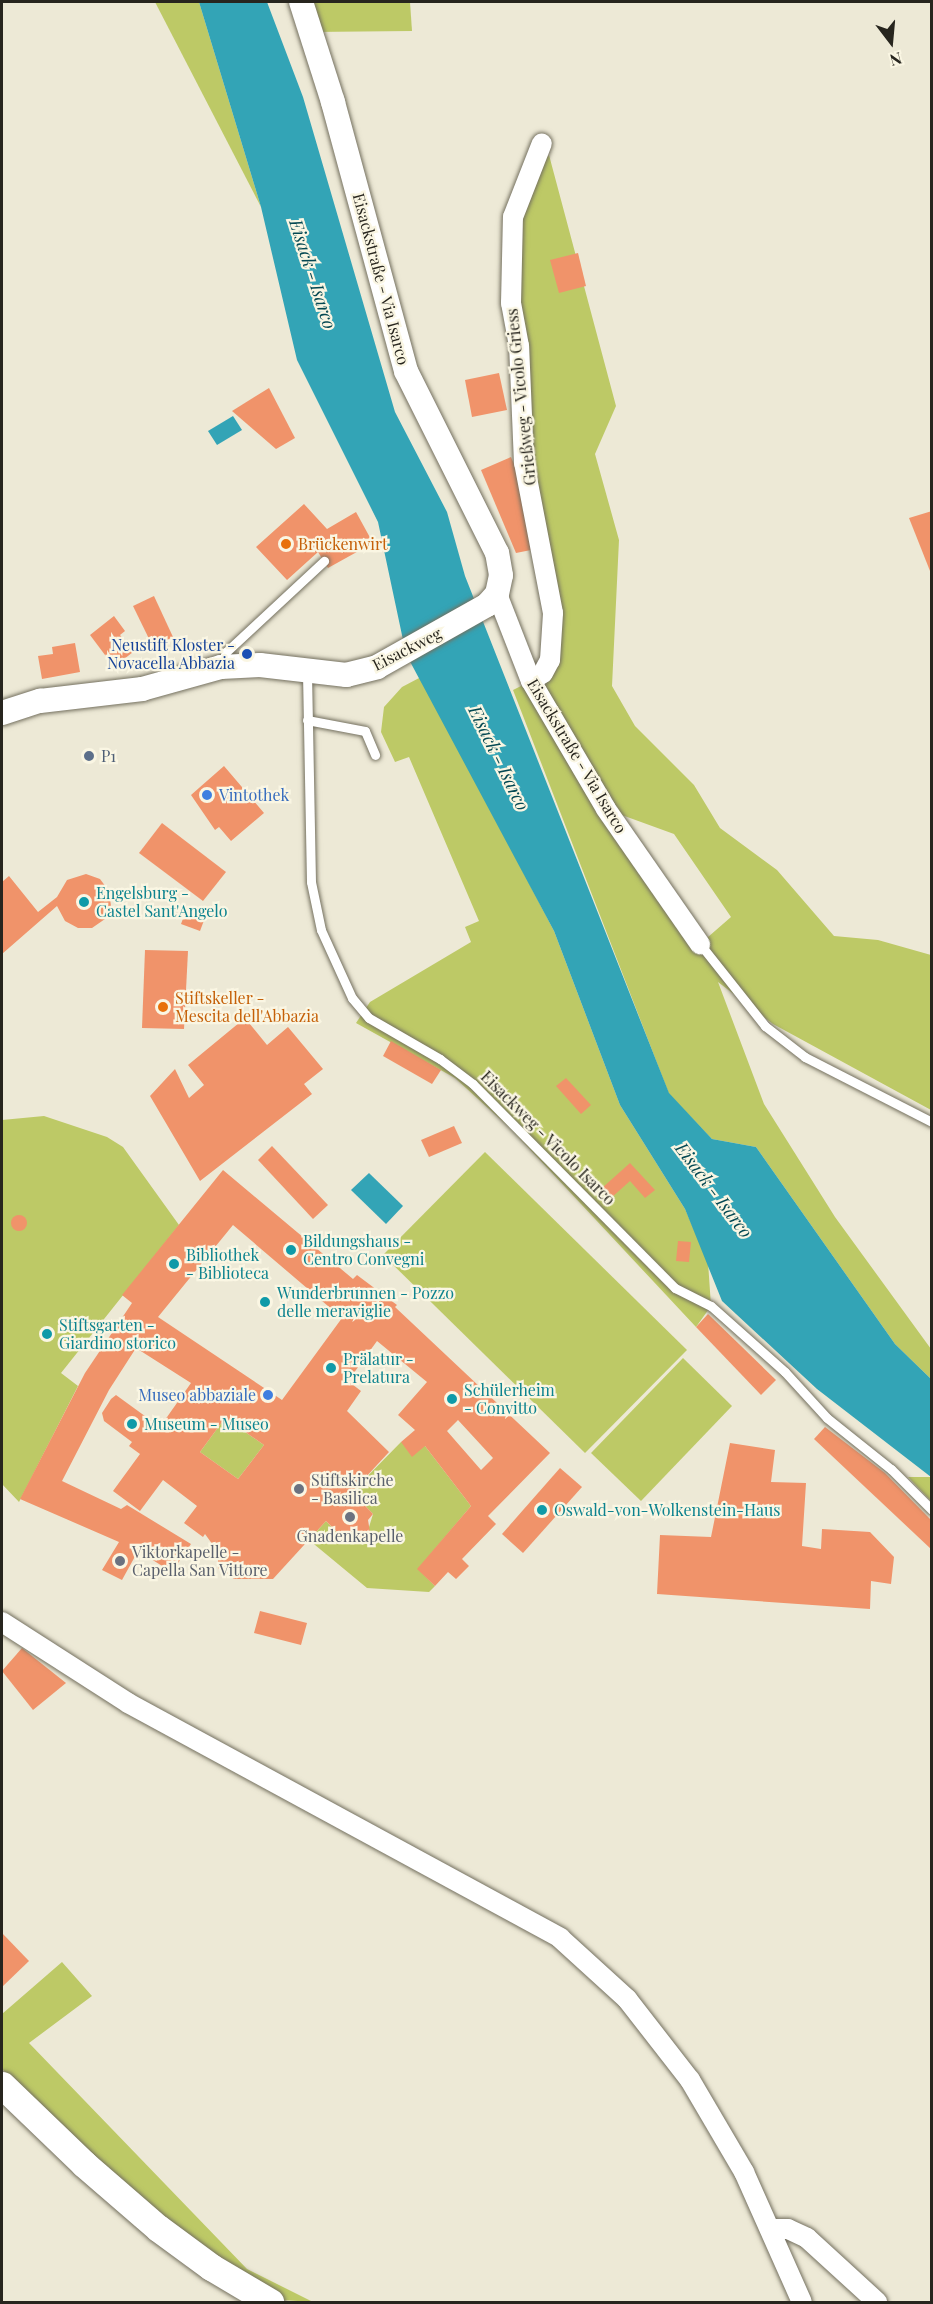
<!DOCTYPE html>
<html>
<head>
<meta charset="utf-8">
<style>
	body { margin:0 }
	#map { position:relative; width:933px; height:2304px; overflow:hidden; background:#ede9d6; font-family:"Playfair Display",serif }
	div>[style] { position:absolute }
	[style*='--x'] { left:calc(var(--x)*1px); top:calc(var(--y)*1px); width:calc(var(--w)*1px); rotate:calc(var(--a)*1deg) }
	.green>* { inset:0; background:#bdc966 }
	.water>* { inset:0; background:#33a4b6 }
	.building>* { inset:0; background:#f0936a }
	.round { border-radius:50% }
	.roads { filter:drop-shadow(0 0 2px #74705f) drop-shadow(0 0 2px #74705f) }
	.service>* { height:9px; margin:-4.5px; padding:0 4.5px; transform-origin:4.5px; border-radius:4.5px; background:#fff }
	.minor>* { height:20px; margin:-10px; padding:0 10px; transform-origin:10px; border-radius:10px; background:#fff }
	.tertiary>* { height:24px; margin:-12px; padding:0 12px; transform-origin:12px; border-radius:12px; background:#fff }
	.secondary>* { height:27px; margin:-13.5px; padding:0 13.5px; transform-origin:13.5px; border-radius:13.5px; background:#fff }
	.dots>* { width:16px; height:16px; translate:-50% -50%; box-sizing:border-box; border:3px solid #faf6e3; border-radius:50% }
	span { translate:-50% -50%; white-space:nowrap; text-align:center; line-height:1.15; -webkit-text-stroke:4.5px #faf6e3; paint-order:stroke }
	.street-label { font-size:16px; color:#27251e }
	.food-label { font-size:16px; color:#c56008 }
	.left { translate:0 -50%; text-align:left }
	.transit-label { font-size:16px; color:#164399 }
	.right { translate:-100% -50%; text-align:right }
	.service-label { font-size:16px; color:#4e5e75 }
	.shop-label { font-size:16px; color:#366cbe }
	.culture-label { font-size:16px; color:#0d838f }
	.worship-label { font-size:16px; color:#5b616d }
	.water-label { font-size:18px; color:#044852; font-style:italic }
	.frame { position:absolute; inset:0; border:3px solid #27251e; pointer-events:none }
	.north { position:absolute; left:861px; top:12px; width:60px; height:60px; -webkit-text-stroke:4px #faf6e3; paint-order:stroke; rotate:164deg; font-size:16px; font-weight:700; line-height:24px; text-align:center; color:#27251e }
	.north::after { content:''; display:block; margin:auto; width:21px; height:27px; background:#27251e; clip-path:polygon(50% 0,100% 100%,50% 72%,0 100%) }
</style>
</head>
<body>
<div id="map">
	<div class="green">
		<i style="clip-path:polygon(155px 2px,199px 2px,261px 207px)"></i>
		<i style="clip-path:polygon(301px 2px,410px 2px,412px 31px,312px 32px)"></i>
		<i style="clip-path:polygon(evenodd,549px 155px,616px 406px,595px 454px,619px 540px,612px 686px,635px 726px,694px 785px,720px 828px,777px 870px,834px 936px,878px 940px,931px 955px,931px 1110px,773px 1024px,718px 982px,764px 1104px,835px 1217px,931px 1349px,931px 1379px,895px 1344px,756px 1147px,712px 1139px,669px 1094px,513px 690px,531px 681px,550px 660px,524px 463px,519px 346px,524px 181px,549px 155px,608px 810px,674px 834px,731px 917px,700px 944px,608px 810px)"></i>
		<i style="clip-path:polygon(421px 677px,554px 931px,620px 1105px,685px 1209px,708px 1262px,711px 1306px,696px 1327px,510px 1128px,455px 1078px,356px 1023px,370px 1002px,471px 942px,465px 927px,479px 921px,409px 757px,395px 762px,381px 732px,384px 707px,402px 687px)"></i>
		<i style="clip-path:polygon(44px 1116px,107px 1137px,123px 1147px,179px 1225px,61px 1373px,78px 1386px,19px 1502px,2px 1484px,2px 1120px)"></i>
		<i style="clip-path:polygon(485px 1152px,687px 1350px,585px 1453px,383px 1255px)"></i>
		<i style="clip-path:polygon(683px 1358px,732px 1406px,641px 1501px,591px 1453px)"></i>
		<i style="clip-path:polygon(225px 1418px,264px 1445px,238px 1479px,200px 1452px)"></i>
		<i style="clip-path:polygon(401px 1442px,425px 1446px,471px 1506px,418px 1569px,435px 1586px,429px 1592px,367px 1588px,309px 1540px,326px 1521px,346px 1542px,353px 1536px,366px 1537px,373px 1514px,352px 1492px)"></i>
		<i style="clip-path:polygon(908px 1477px,931px 1477px,931px 1501px)"></i>
		<i style="clip-path:polygon(62px 1962px,92px 1996px,29px 2043px,247px 2269px,313px 2302px,282px 2300px,163px 2222px,2px 2069px,2px 2014px)"></i>
	</div>
	<div class="water">
		<i style="clip-path:polygon(199px 2px,267px 2px,303px 97px,395px 412px,447px 512px,465px 576px,669px 1093px,712px 1139px,756px 1147px,895px 1344px,931px 1379px,931px 1477px,817px 1389px,722px 1301px,685px 1209px,620px 1105px,554px 931px,406px 654px,378px 522px,297px 360px,261px 207px)"></i>
		<i style="clip-path:polygon(233px 416px,242px 430px,217px 445px,208px 431px)"></i>
		<i style="clip-path:polygon(369px 1173px,403px 1206px,386px 1224px,351px 1190px)"></i>
	</div>
	<div class="building">
		<i style="clip-path:polygon(578px 253px,586px 286px,559px 293px,550px 260px)"></i>
		<i style="clip-path:polygon(499px 373px,507px 410px,472px 417px,465px 380px)"></i>
		<i style="clip-path:polygon(269px 388px,295px 438px,276px 449px,232px 411px)"></i>
		<i style="clip-path:polygon(511px 457px,519px 476px,531px 550px,516px 553px,481px 470px)"></i>
		<i style="clip-path:polygon(304px 504px,327px 529px,356px 512px,373px 543px,328px 568px,318px 552px,287px 580px,256px 547px)"></i>
		<i style="clip-path:polygon(932px 511px,932px 576px,909px 518px)"></i>
		<i style="clip-path:polygon(154px 596px,173px 637px,153px 647px,133px 606px)"></i>
		<i style="clip-path:polygon(114px 616px,125px 631px,120px 635px,133px 652px,114px 667px,90px 635px)"></i>
		<i style="clip-path:polygon(75px 643px,80px 672px,42px 679px,38px 656px,53px 654px,52px 647px)"></i>
		<i style="clip-path:polygon(224px 766px,264px 813px,231px 841px,219px 827px,215px 830px,191px 795px)"></i>
		<i style="clip-path:polygon(162px 823px,226px 872px,203px 901px,139px 853px)"></i>
		<i style="clip-path:polygon(86px 874px,100px 879px,109px 891px,111px 906px,105px 919px,92px 928px,78px 928px,65px 921px,57px 906px,2px 954px,2px 882px,9px 876px,38px 912px,57px 897px,67px 880px)"></i>
		<i style="clip-path:polygon(187px 908px,206px 915px,200px 931px,181px 924px)"></i>
		<i style="clip-path:polygon(145px 950px,188px 951px,184px 1029px,142px 1028px)"></i>
		<i style="clip-path:polygon(245px 1018px,267px 1045px,288px 1027px,323px 1069px,304px 1084px,312px 1094px,200px 1181px,150px 1096px,175px 1069px,189px 1098px,204px 1085px,188px 1065px)"></i>
		<i style="clip-path:polygon(391px 1041px,441px 1070px,432px 1084px,383px 1056px)"></i>
		<i style="clip-path:polygon(566px 1078px,591px 1105px,581px 1114px,556px 1086px)"></i>
		<i style="clip-path:polygon(454px 1126px,462px 1143px,429px 1157px,421px 1140px)"></i>
		<i style="clip-path:polygon(272px 1146px,328px 1205px,313px 1219px,258px 1160px)"></i>
		<i style="clip-path:polygon(630px 1163px,655px 1190px,645px 1198px,630px 1181px,611px 1198px,602px 1188px)"></i>
		<i style="clip-path:polygon(evenodd,223px 1170px,353px 1279px,357px 1275px,397px 1305px,395px 1307px,550px 1453px,488px 1516px,496px 1524px,462px 1559px,469px 1566px,456px 1579px,448px 1572px,435px 1586px,417px 1569px,471px 1506px,425px 1446px,412px 1457px,401px 1442px,415px 1430px,398px 1415px,427px 1382px,377px 1341px,348px 1381px,361px 1391px,347px 1411px,389px 1452px,352px 1492px,373px 1514px,368px 1520px,370px 1532px,361px 1538px,353px 1536px,347px 1542px,326px 1521px,273px 1579px,234px 1579px,218px 1568px,218px 1552px,205px 1534px,203px 1537px,184px 1523px,197px 1506px,163px 1480px,140px 1511px,113px 1491px,140px 1454px,129px 1446px,132px 1442px,104px 1421px,102px 1413px,111px 1399px,116px 1395px,160px 1427px,191px 1383px,136px 1348px,109px 1390px,62px 1481px,121px 1509px,127px 1505px,191px 1544px,172px 1572px,138px 1551px,122px 1580px,102px 1570px,119px 1542px,20px 1499px,85px 1373px,132px 1303px,122px 1295px,223px 1170px,233px 1225px,342px 1318px,282px 1400px,158px 1317px,233px 1225px,223px 1170px,225px 1418px,264px 1445px,238px 1479px,200px 1452px,225px 1418px,223px 1170px,458px 1420px,493px 1458px,481px 1470px,447px 1431px,458px 1420px)"></i>
		<i class="round" style="left:11px;top:1215px;width:16px;height:16px"></i>
		<i style="clip-path:polygon(678px 1241px,691px 1242px,689px 1262px,676px 1261px)"></i>
		<i style="clip-path:polygon(708px 1314px,776px 1380px,761px 1395px,696px 1327px)"></i>
		<i style="clip-path:polygon(825px 1427px,885px 1473px,932px 1521px,932px 1550px,814px 1439px)"></i>
		<i style="clip-path:polygon(730px 1443px,775px 1450px,771px 1482px,806px 1483px,802px 1546px,821px 1549px,822px 1529px,870px 1532px,894px 1557px,891px 1584px,871px 1581px,870px 1609px,657px 1594px,660px 1535px,711px 1537px)"></i>
		<i style="clip-path:polygon(560px 1468px,582px 1487px,523px 1553px,502px 1534px)"></i>
		<i style="clip-path:polygon(260px 1611px,307px 1623px,301px 1645px,254px 1633px)"></i>
		<i style="clip-path:polygon(22px 1648px,66px 1683px,33px 1710px,2px 1671px)"></i>
		<i style="clip-path:polygon(2px 1933px,29px 1961px,2px 1987px)"></i>
	</div>
	<div class="roads">
		<div class="service">
			<i style="--x:222;--y:664;--w:13;--a:-72"></i>
			<i style="--x:226;--y:652;--w:134;--a:-42.9"></i>
			<i style="--x:307;--y:673;--w:209;--a:88.9"></i>
			<i style="--x:311;--y:882;--w:49;--a:78.2"></i>
			<i style="--x:321;--y:930;--w:75;--a:65.5"></i>
			<i style="--x:352;--y:998;--w:26;--a:50"></i>
			<i style="--x:369;--y:1018;--w:82;--a:30"></i>
			<i style="--x:440;--y:1059;--w:41;--a:37.1"></i>
			<i style="--x:473;--y:1084;--w:287;--a:45.3"></i>
			<i style="--x:675;--y:1288;--w:40;--a:26.6"></i>
			<i style="--x:711;--y:1306;--w:99;--a:41.7"></i>
			<i style="--x:785;--y:1372;--w:62;--a:47.6"></i>
			<i style="--x:827;--y:1418;--w:82;--a:38.6"></i>
			<i style="--x:891;--y:1469;--w:58;--a:45"></i>
			<i style="--x:307;--y:720;--w:59;--a:10.7"></i>
			<i style="--x:365;--y:731;--w:26;--a:67"></i>
			<i style="--x:700;--y:944;--w:105;--a:51.6"></i>
			<i style="--x:765;--y:1026;--w:51;--a:37.8"></i>
			<i style="--x:805;--y:1057;--w:143;--a:27.1"></i>
		</div>
		<div class="minor">
			<i style="--x:497;--y:594;--w:93;--a:68.7"></i>
			<i style="--x:531;--y:681;--w:148;--a:59.6"></i>
			<i style="--x:606;--y:809;--w:165;--a:55.2"></i>
			<i style="--x:531;--y:681;--w:14;--a:-34"></i>
			<i style="--x:543;--y:673;--w:15;--a:-62"></i>
			<i style="--x:550;--y:660;--w:47;--a:-86.3"></i>
			<i style="--x:553;--y:613;--w:153;--a:-100.9"></i>
			<i style="--x:524;--y:463;--w:117;--a:-92.4"></i>
			<i style="--x:519;--y:346;--w:44;--a:-100.5"></i>
			<i style="--x:511;--y:303;--w:86;--a:-88.7"></i>
			<i style="--x:513;--y:217;--w:79;--a:-68.6"></i>
			<i style="--x:2;--y:1622;--w:150;--a:32.7"></i>
			<i style="--x:128;--y:1703;--w:492;--a:28.5"></i>
			<i style="--x:560;--y:1938;--w:91;--a:42.3"></i>
			<i style="--x:627;--y:1999;--w:103;--a:52.1"></i>
			<i style="--x:690;--y:2080;--w:107;--a:59.6"></i>
			<i style="--x:744;--y:2172;--w:142;--a:66"></i>
			<i style="--x:770;--y:2229;--w:18;--a:0"></i>
			<i style="--x:788;--y:2229;--w:21;--a:25"></i>
			<i style="--x:807;--y:2238;--w:95;--a:42.4"></i>
		</div>
		<div class="tertiary">
			<i style="--x:2;--y:713;--w:40;--a:-18"></i>
			<i style="--x:40;--y:701;--w:103;--a:-6.7"></i>
			<i style="--x:142;--y:689;--w:82;--a:-15.6"></i>
			<i style="--x:221;--y:667;--w:39;--a:-3"></i>
			<i style="--x:260;--y:665;--w:87;--a:6.6"></i>
			<i style="--x:346;--y:675;--w:32;--a:-14"></i>
			<i style="--x:377;--y:667;--w:126;--a:-29.4"></i>
			<i style="--x:487;--y:605;--w:15;--a:-48"></i>
			<i style="--x:497;--y:594;--w:19;--a:-78"></i>
			<i style="--x:501;--y:575;--w:22;--a:-100"></i>
			<i style="--x:497;--y:553;--w:203;--a:-116.6"></i>
			<i style="--x:406;--y:371;--w:279;--a:-105.2"></i>
			<i style="--x:333;--y:102;--w:105;--a:-107.7"></i>
		</div>
		<div class="secondary">
			<i style="--x:2;--y:2085;--w:114;--a:43.9"></i>
			<i style="--x:84;--y:2164;--w:98;--a:40.9"></i>
			<i style="--x:158;--y:2228;--w:66;--a:36.3"></i>
			<i style="--x:211;--y:2267;--w:69;--a:30.7"></i>
		</div>
	</div>
	<div class="dots">
		<i style="left:286px;top:544px;background:#e8710a"></i>
		<i style="left:247px;top:654px;background:#1a4fb4"></i>
		<i style="left:89px;top:756px;background:#5c6f8a"></i>
		<i style="left:207px;top:795px;background:#3f7fe0"></i>
		<i style="left:84px;top:902px;background:#0f9aa8"></i>
		<i style="left:163px;top:1007px;background:#e8710a"></i>
		<i style="left:291px;top:1250px;background:#0f9aa8"></i>
		<i style="left:174px;top:1264px;background:#0f9aa8"></i>
		<i style="left:265px;top:1302px;background:#0f9aa8"></i>
		<i style="left:47px;top:1334px;background:#0f9aa8"></i>
		<i style="left:331px;top:1368px;background:#0f9aa8"></i>
		<i style="left:268px;top:1395px;background:#3f7fe0"></i>
		<i style="left:452px;top:1399px;background:#0f9aa8"></i>
		<i style="left:132px;top:1424px;background:#0f9aa8"></i>
		<i style="left:299px;top:1489px;background:#6b7280"></i>
		<i style="left:542px;top:1510px;background:#0f9aa8"></i>
		<i style="left:350px;top:1517px;background:#6b7280"></i>
		<i style="left:120px;top:1561px;background:#6b7280"></i>
	</div>
	<div class="street-label">
		<span style="left:381px;top:279px;rotate:75deg">Eisackstraße - Via Isarco</span>
		<span style="left:521px;top:397px;rotate:-96deg">Grießweg - Vicolo Griess</span>
		<span style="left:407px;top:649px;rotate:-27deg">Eisackweg</span>
		<span style="left:577px;top:756px;rotate:59deg">Eisackstraße - Via Isarco</span>
		<span style="left:548px;top:1138px;rotate:45deg">Eisackweg - Vicolo Isarco</span>
	</div>
	<div class="food-label">
		<span class="left" style="left:298px;top:544px">Brückenwirt</span>
		<span class="left" style="left:175px;top:1007px">Stiftskeller -<br>Mescita dell'Abbazia</span>
	</div>
	<div class="transit-label">
		<span class="right" style="left:235px;top:654px">Neustift Kloster -<br>Novacella Abbazia</span>
	</div>
	<div class="service-label">
		<span class="left" style="left:101px;top:756px">P1</span>
	</div>
	<div class="shop-label">
		<span class="left" style="left:219px;top:795px">Vintothek</span>
		<span class="right" style="left:256px;top:1395px">Museo abbaziale</span>
	</div>
	<div class="culture-label">
		<span class="left" style="left:96px;top:902px">Engelsburg -<br>Castel Sant'Angelo</span>
		<span class="left" style="left:303px;top:1250px">Bildungshaus -<br>Centro Convegni</span>
		<span class="left" style="left:186px;top:1264px">Bibliothek<br>- Biblioteca</span>
		<span class="left" style="left:277px;top:1302px">Wunderbrunnen - Pozzo<br>delle meraviglie</span>
		<span class="left" style="left:59px;top:1334px">Stiftsgarten -<br>Giardino storico</span>
		<span class="left" style="left:343px;top:1368px">Prälatur -<br>Prelatura</span>
		<span class="left" style="left:464px;top:1399px">Schülerheim<br>- Convitto</span>
		<span class="left" style="left:144px;top:1424px">Museum - Museo</span>
		<span class="left" style="left:554px;top:1510px">Oswald-von-Wolkenstein-Haus</span>
	</div>
	<div class="worship-label">
		<span class="left" style="left:311px;top:1489px">Stiftskirche<br>- Basilica</span>
		<span style="left:350px;top:1536px">Gnadenkapelle</span>
		<span class="left" style="left:132px;top:1561px">Viktorkapelle -<br>Capella San Vittore</span>
	</div>
	<div class="water-label">
		<span style="left:313px;top:274px;rotate:72deg">Eisack - Isarco</span>
		<span style="left:499px;top:758px;rotate:64deg">Eisack - Isarco</span>
		<span style="left:714px;top:1190px;rotate:53deg">Eisack - Isarco</span>
	</div>
	<div class="frame"></div>
	<div class="north">N</div>
</div>
</body>
</html>
